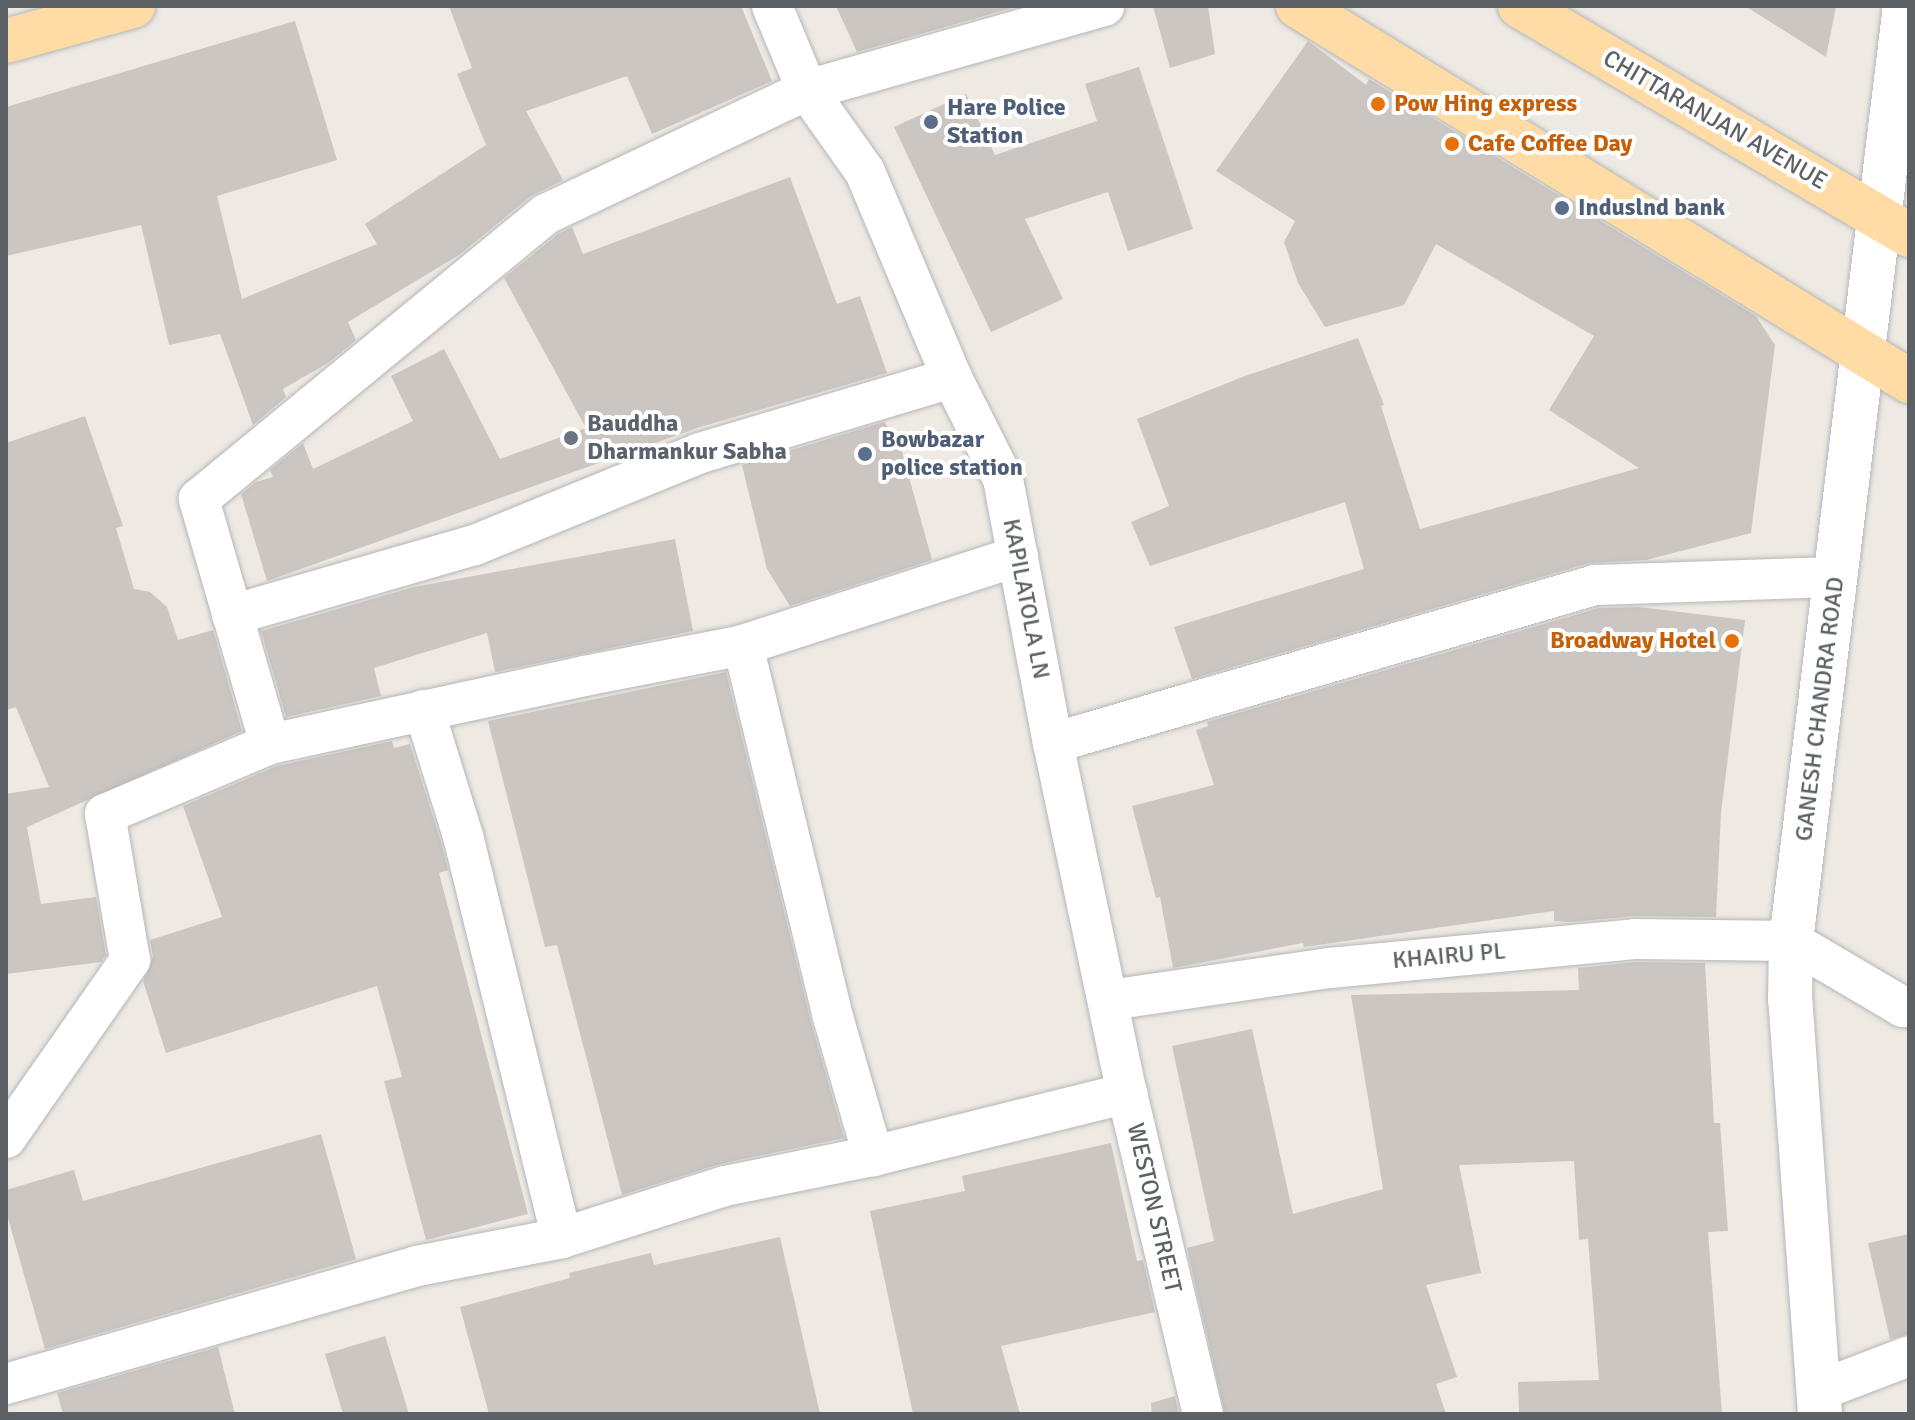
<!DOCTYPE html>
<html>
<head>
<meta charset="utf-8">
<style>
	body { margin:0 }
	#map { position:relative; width:1915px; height:1420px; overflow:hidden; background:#eee9e2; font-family:Signika,sans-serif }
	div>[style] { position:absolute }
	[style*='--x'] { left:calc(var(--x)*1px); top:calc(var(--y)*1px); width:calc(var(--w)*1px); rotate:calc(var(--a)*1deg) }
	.building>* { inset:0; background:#cbc6c1 }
	.roads { filter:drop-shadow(0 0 2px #b3b7ba) drop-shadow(0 0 2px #b3b7ba) }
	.street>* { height:40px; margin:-20px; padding:0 20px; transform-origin:20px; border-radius:20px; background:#fff }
	.secondary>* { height:44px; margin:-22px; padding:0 22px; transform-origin:22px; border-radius:22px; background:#fff }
	.primary>* { height:44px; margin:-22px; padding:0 22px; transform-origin:22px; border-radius:22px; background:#ffdca6 }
	.dots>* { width:22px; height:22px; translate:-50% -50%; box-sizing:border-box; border:4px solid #fff; border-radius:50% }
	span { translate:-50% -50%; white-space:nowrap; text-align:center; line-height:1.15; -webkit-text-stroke:8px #fff; paint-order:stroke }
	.food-label { font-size:24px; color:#c56008; font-weight:700 }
	.left { translate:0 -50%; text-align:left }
	.right { translate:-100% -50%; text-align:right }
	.service-label { font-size:24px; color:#4e5e75; font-weight:700 }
	.street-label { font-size:24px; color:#5b6164 }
	.worship-label { font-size:24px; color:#5b616d; font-weight:700 }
	.frame { position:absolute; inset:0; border:8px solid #5b6164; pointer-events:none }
</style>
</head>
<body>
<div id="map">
	<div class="building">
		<i style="clip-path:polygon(449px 6px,741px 6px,772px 81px,652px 134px,627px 76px,526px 111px,563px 180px,531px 196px,459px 255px,348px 322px,356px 340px,328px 363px,283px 389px,286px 397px,253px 425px,220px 334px,169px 345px,141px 225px,6px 256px,6px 107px,295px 21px,337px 160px,217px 196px,242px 299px,377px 244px,365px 224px,486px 145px,457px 74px,472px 68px)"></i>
		<i style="clip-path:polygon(836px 6px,1019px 6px,857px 52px)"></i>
		<i style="clip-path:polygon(1153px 6px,1208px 6px,1215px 54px,1170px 68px)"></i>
		<i style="clip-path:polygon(1745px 6px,1836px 6px,1826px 57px)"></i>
		<i style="clip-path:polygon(1308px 41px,1366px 85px,1369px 79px,1756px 316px,1775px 345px,1751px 533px,1646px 560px,1589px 563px,1192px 679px,1174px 627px,1364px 569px,1345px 502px,1150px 566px,1131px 522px,1169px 506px,1137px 419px,1245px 376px,1358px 338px,1384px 405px,1381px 406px,1420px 529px,1639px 468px,1549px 410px,1594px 336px,1436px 244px,1404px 305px,1325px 327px,1298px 283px,1284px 242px,1295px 221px,1216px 171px)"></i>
		<i style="clip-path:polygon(1139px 67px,1193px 229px,1128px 251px,1108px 192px,1025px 219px,1063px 299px,991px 332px,894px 127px,966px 94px,995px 155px,1097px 121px,1085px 84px)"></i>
		<i style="clip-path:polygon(790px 177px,837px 304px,860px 296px,887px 373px,700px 427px,267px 581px,241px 494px,256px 482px,273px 477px,270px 470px,303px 443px,313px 469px,413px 421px,391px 376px,444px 349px,500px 459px,586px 428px,504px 278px,558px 234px,572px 227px,583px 254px)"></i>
		<i style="clip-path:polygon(85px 416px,123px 526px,116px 528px,134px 589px,150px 592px,167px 607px,178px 640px,213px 630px,242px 731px,27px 827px,41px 904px,96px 897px,106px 955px,101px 962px,6px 974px,6px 794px,49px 787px,16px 707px,6px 710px,6px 443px)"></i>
		<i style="clip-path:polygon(884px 422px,899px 441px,932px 560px,790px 606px,767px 569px,742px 465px)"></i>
		<i style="clip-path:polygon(675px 539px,693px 631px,495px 672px,487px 633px,374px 668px,381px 696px,286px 717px,261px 631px,414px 587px)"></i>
		<i style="clip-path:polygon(1640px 607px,1745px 620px,1721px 813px,1716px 917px,1635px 916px,1571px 922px,1554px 921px,1554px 911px,1304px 947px,1303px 943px,1173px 968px,1160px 897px,1156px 898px,1132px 806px,1214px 785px,1196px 730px,1208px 726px,1207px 722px,1599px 608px)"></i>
		<i style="clip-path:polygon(726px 672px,811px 1022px,844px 1138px,720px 1164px,622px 1195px,557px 945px,545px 947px,488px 721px)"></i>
		<i style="clip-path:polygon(392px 741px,394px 748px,410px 744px,441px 842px,448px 870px,439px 873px,528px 1214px,426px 1240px,384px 1081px,402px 1077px,377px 986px,166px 1053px,143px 981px,153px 957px,150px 940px,222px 917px,183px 806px,277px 766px)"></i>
		<i style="clip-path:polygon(1636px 962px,1705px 963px,1714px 1123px,1720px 1123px,1728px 1231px,1708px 1232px,1722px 1414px,1519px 1414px,1518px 1382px,1599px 1380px,1588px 1239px,1579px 1240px,1574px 1161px,1459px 1165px,1481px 1273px,1426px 1285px,1457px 1377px,1436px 1384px,1446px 1414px,1225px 1414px,1187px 1248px,1214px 1241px,1172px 1046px,1252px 1029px,1293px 1214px,1383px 1189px,1351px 995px,1579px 990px,1578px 968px)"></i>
		<i style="clip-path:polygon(321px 1134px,356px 1259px,45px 1349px,6px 1211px,6px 1190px,74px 1170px,83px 1201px)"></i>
		<i style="clip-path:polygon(1111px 1143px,1137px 1261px,1143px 1260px,1155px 1312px,1001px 1346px,1020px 1414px,913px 1414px,870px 1211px,965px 1191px,962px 1176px)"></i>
		<i style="clip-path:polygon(1909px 1234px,1909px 1334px,1890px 1339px,1868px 1243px)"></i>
		<i style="clip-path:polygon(780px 1237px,820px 1414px,489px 1414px,460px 1307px,570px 1278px,569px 1273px,651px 1253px,654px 1265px)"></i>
		<i style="clip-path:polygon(385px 1336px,409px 1414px,343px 1414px,325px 1354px)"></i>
		<i style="clip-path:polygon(218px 1347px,235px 1414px,63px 1414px,57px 1393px)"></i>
		<i style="clip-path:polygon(1175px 1396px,1179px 1414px,1152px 1414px,1151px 1403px)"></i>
	</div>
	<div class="roads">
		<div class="street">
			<i style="--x:772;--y:6;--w:91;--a:67.4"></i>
			<i style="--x:807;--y:90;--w:100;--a:54.7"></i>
			<i style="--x:865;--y:172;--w:224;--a:67.1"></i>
			<i style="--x:952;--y:378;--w:113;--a:63.2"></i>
			<i style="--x:1003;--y:479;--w:269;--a:79.3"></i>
			<i style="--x:1053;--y:743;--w:358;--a:78.1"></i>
			<i style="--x:1127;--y:1093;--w:330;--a:76.7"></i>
			<i style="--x:232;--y:615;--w:253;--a:-16.1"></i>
			<i style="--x:475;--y:545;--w:243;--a:-22.2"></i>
			<i style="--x:700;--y:453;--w:263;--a:-16.6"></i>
			<i style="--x:743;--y:645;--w:383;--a:76.4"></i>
			<i style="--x:833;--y:1017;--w:145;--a:73.9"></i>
			<i style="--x:424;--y:710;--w:132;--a:72.8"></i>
			<i style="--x:463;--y:836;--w:414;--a:76.2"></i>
			<i style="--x:1053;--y:743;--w:565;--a:-16.25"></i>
			<i style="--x:1595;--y:585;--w:241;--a:-1.9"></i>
			<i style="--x:270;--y:744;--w:255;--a:-106.2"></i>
			<i style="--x:199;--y:499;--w:449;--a:-39.4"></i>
			<i style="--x:546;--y:214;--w:289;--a:-25.4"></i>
			<i style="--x:807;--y:90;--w:309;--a:-15.8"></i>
			<i style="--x:1110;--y:1000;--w:222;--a:-8.3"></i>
			<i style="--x:1330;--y:968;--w:306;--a:-5.4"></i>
			<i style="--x:1635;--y:939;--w:156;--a:0.7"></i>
			<i style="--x:1791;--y:941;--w:130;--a:30.5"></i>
			<i style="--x:1903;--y:1007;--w:6;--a:0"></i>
			<i style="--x:6;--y:1138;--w:217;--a:-55.1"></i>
			<i style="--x:130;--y:960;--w:148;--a:-99.7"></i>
			<i style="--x:105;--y:814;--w:179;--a:-23"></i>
			<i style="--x:270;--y:744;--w:321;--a:-12.2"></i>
			<i style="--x:584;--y:676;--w:162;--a:-11"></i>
			<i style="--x:743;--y:645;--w:289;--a:-17.9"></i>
			<i style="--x:6;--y:1384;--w:428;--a:-16"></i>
			<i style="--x:417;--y:1266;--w:148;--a:-10.9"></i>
			<i style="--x:562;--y:1238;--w:171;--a:-17.7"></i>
			<i style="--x:725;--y:1186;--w:151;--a:-11.5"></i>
			<i style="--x:873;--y:1156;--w:262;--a:-13.9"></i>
			<i style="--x:1818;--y:1391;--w:97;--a:-21"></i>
		</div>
		<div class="secondary">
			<i style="--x:1820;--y:1414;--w:415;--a:-94.1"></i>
			<i style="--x:1790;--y:1000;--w:59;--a:-89"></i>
			<i style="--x:1791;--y:941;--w:942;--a:-83.05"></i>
		</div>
		<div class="primary">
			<i style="--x:1298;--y:6;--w:717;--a:31.54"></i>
			<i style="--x:1520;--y:6;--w:451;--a:30.5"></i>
			<i style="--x:6;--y:41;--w:132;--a:-15.4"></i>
		</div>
	</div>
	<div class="dots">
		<i style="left:1378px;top:104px;background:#e8710a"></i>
		<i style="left:931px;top:122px;background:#5c6f8a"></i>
		<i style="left:1452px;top:144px;background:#e8710a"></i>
		<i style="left:1562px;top:208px;background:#5c6f8a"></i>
		<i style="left:571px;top:438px;background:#6b7280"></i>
		<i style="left:865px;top:454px;background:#5c6f8a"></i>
		<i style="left:1732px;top:641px;background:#e8710a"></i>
	</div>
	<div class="food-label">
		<span class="left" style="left:1394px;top:104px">Pow Hing express</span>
		<span class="left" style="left:1468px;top:144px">Cafe Coffee Day</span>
		<span class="right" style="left:1716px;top:641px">Broadway Hotel</span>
	</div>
	<div class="service-label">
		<span class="left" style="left:947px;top:122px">Hare Police<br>Station</span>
		<span class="left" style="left:1578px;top:208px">Induslnd bank</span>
		<span class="left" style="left:881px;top:454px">Bowbazar<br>police station</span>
	</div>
	<div class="street-label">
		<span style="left:1715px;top:120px;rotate:30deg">CHITTARANJAN AVENUE</span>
		<span style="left:1026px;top:599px;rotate:79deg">KAPILATOLA LN</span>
		<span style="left:1820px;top:709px;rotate:-83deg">GANESH CHANDRA ROAD</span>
		<span style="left:1449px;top:956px;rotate:-5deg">KHAIRU PL</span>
		<span style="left:1154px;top:1208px;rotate:77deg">WESTON STREET</span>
	</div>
	<div class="worship-label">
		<span class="left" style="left:587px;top:438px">Bauddha<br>Dharmankur Sabha</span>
	</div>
	<div class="frame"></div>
</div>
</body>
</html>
